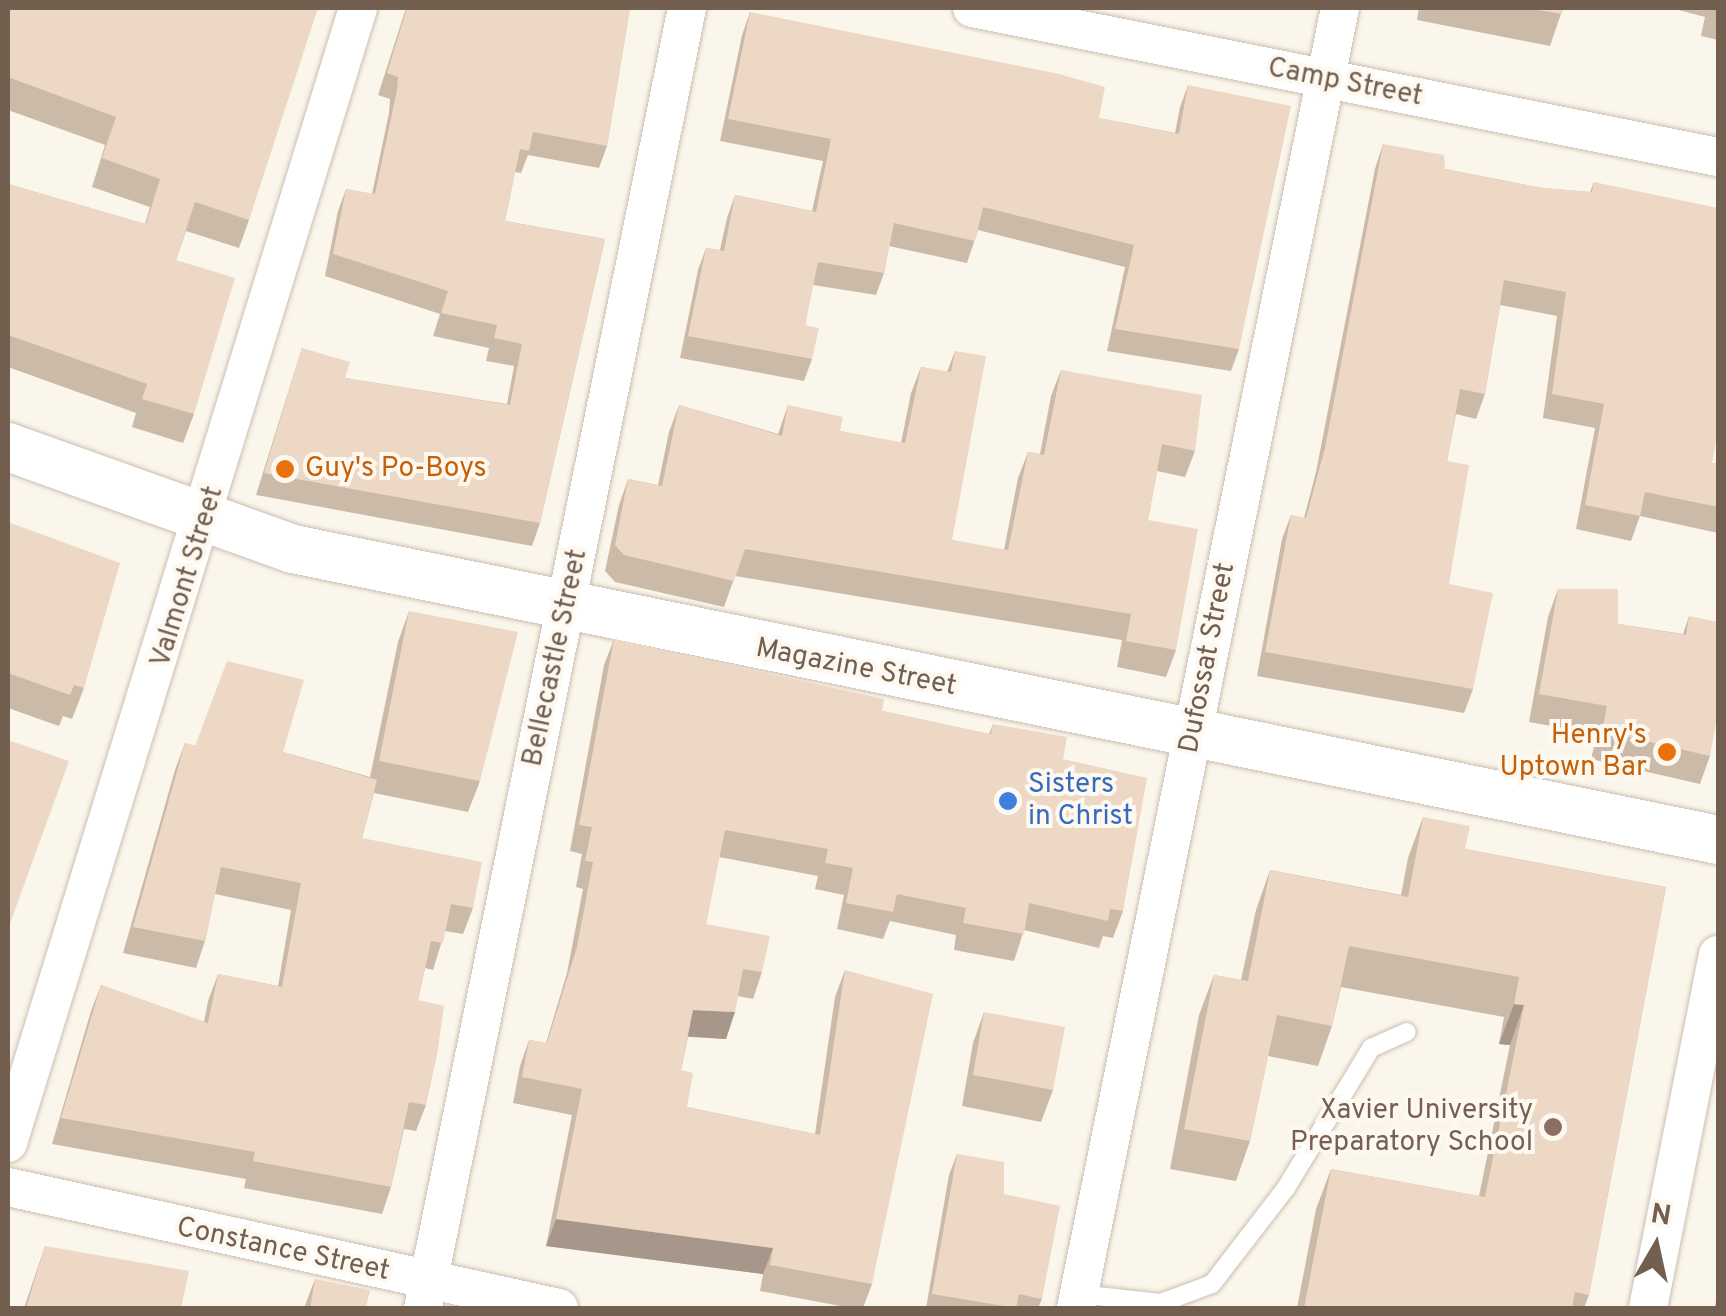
<!DOCTYPE html>
<html>
<head>
<meta charset="utf-8">
<style>
	body { margin:0 }
	#map { position:relative; width:1726px; height:1316px; overflow:hidden; background:#fbf6eb; font-family:Overpass,sans-serif }
	div>[style] { position:absolute }
	[style*='--x'] { left:calc(var(--x)*1px); top:calc(var(--y)*1px); width:calc(var(--w)*1px); rotate:calc(var(--a)*1deg) }
	.roads { filter:drop-shadow(0 0 2px #ccbeb1) drop-shadow(0 0 2px #ccbeb1) }
	.service>* { height:18px; margin:-9px; padding:0 9px; transform-origin:9px; border-radius:9px; background:#fff }
	.minor>* { height:38px; margin:-19px; padding:0 19px; transform-origin:19px; border-radius:19px; background:#fff }
	.tertiary>* { height:48px; margin:-24px; padding:0 24px; transform-origin:24px; border-radius:24px; background:#fff }
	.wall>* { inset:0; background:#ccbaa9 }
	.shaded-wall>* { inset:0; background:#a6978a }
	.building>* { inset:0; background:#edd8c5 }
	.dots>* { width:28px; height:28px; translate:-50% -50%; box-sizing:border-box; border:5px solid #fdf9f1; border-radius:50% }
	span { translate:-50% -50%; white-space:nowrap; text-align:center; line-height:1.15; -webkit-text-stroke:8px #fdf9f1; paint-order:stroke }
	.street-label { font-size:28px; color:#735f50 }
	.food-label { font-size:28px; color:#c56008 }
	.left { translate:0 -50%; text-align:left }
	.right { translate:-100% -50%; text-align:right }
	.shop-label { font-size:28px; color:#366cbe }
	.education-label { font-size:28px; color:#785e54 }
	.frame { position:absolute; inset:0; border:10px solid #735f50; pointer-events:none }
	.north { position:absolute; left:1606px; top:1196px; width:100px; height:100px; -webkit-text-stroke:8px #fdf9f1; paint-order:stroke; rotate:9deg; font-size:28px; font-weight:700; line-height:40px; text-align:center; color:#735f50 }
	.north::after { content:''; display:block; margin:auto; width:35px; height:45px; background:#735f50; clip-path:polygon(50% 0,100% 100%,50% 72%,0 100%) }
</style>
</head>
<body>
<div id="map">
	<div class="roads">
		<div class="service">
			<i style="--x:1079;--y:1294;--w:82;--a:6.3"></i>
			<i style="--x:1161;--y:1303;--w:54;--a:-20.4"></i>
			<i style="--x:1212;--y:1284;--w:121;--a:-52.4"></i>
			<i style="--x:1286;--y:1188;--w:164;--a:-58.7"></i>
			<i style="--x:1371;--y:1048;--w:39;--a:-24"></i>
		</div>
		<div class="minor">
			<i style="--x:972;--y:8;--w:761;--a:11.3"></i>
			<i style="--x:8;--y:1143;--w:1188;--a:-72.86"></i>
			<i style="--x:8;--y:1187;--w:564;--a:12.39"></i>
			<i style="--x:423;--y:1308;--w:1327;--a:-78.52"></i>
			<i style="--x:1076;--y:1308;--w:1327;--a:-78.52"></i>
			<i style="--x:1648;--y:1308;--w:360;--a:-78.8"></i>
		</div>
		<div class="tertiary">
			<i style="--x:8;--y:447;--w:303;--a:19.7"></i>
			<i style="--x:293;--y:549;--w:1454;--a:11.54"></i>
		</div>
	</div>
	<div class="wall">
		<i style="clip-path:polygon(8px 8px,249px 220px,239px 248px,186px 231px,176px 260px,194px 414px,183px 443px,132px 427px,136px 413px,8px 367px,8px 184px,145px 224px,150px 207px,92px 187px,105px 145px,8px 110px)"></i>
		<i style="clip-path:polygon(406px 8px,630px 8px,607px 146px,599px 168px,528px 155px,521px 173px,515px 172px,505px 221px,605px 239px,540px 523px,532px 546px,256px 495px,302px 348px,345px 378px,507px 404px,514px 366px,486px 361px,489px 348px,433px 336px,440px 314px,325px 276px,338px 211px,346px 189px,372px 194px,389px 113px,390px 99px,378px 95px)"></i>
		<i style="clip-path:polygon(1419px 8px,1563px 8px,1550px 46px,1417px 20px)"></i>
		<i style="clip-path:polygon(1671px 8px,1718px 8px,1718px 40px,1701px 36px,1705px 17px)"></i>
		<i style="clip-path:polygon(750px 12px,1099px 118px,1175px 133px,1180px 107px,1188px 85px,1239px 349px,1231px 371px,1107px 351px,1125px 267px,978px 230px,967px 263px,889px 246px,884px 273px,876px 295px,813px 285px,805px 325px,812px 359px,804px 381px,680px 358px,698px 270px,706px 248px,720px 250px,727px 218px,735px 195px,812px 211px,823px 161px,720px 141px,742px 35px)"></i>
		<i style="clip-path:polygon(1383px 144px,1445px 169px,1542px 188px,1590px 192px,1594px 182px,1712px 463px,1718px 464px,1718px 533px,1640px 516px,1631px 541px,1576px 529px,1595px 428px,1543px 418px,1557px 316px,1500px 305px,1485px 394px,1476px 419px,1456px 414px,1447px 461px,1449px 584px,1473px 689px,1464px 713px,1257px 676px,1282px 539px,1291px 515px,1304px 518px,1316px 472px,1375px 169px)"></i>
		<i style="clip-path:polygon(955px 351px,952px 540px,1004px 550px,1018px 478px,1028px 452px,1040px 454px,1051px 396px,1061px 370px,1195px 451px,1185px 477px,1157px 471px,1148px 520px,1176px 650px,1166px 677px,1117px 667px,1122px 640px,735px 576px,724px 607px,615px 582px,605px 571px,619px 505px,628px 479px,658px 485px,669px 432px,679px 405px,778px 434px,788px 405px,840px 431px,901px 443px,911px 393px,921px 367px,947px 372px)"></i>
		<i style="clip-path:polygon(8px 522px,84px 688px,72px 719px,63px 716px,59px 726px,8px 708px)"></i>
		<i style="clip-path:polygon(1558px 589px,1618px 624px,1683px 634px,1689px 616px,1710px 756px,1700px 784px,1591px 759px,1597px 734px,1529px 722px,1548px 617px)"></i>
		<i style="clip-path:polygon(409px 611px,480px 781px,468px 812px,374px 793px,362px 838px,473px 908px,463px 934px,445px 931px,433px 970px,425px 968px,418px 1000px,426px 1105px,416px 1131px,404px 1129px,391px 1187px,382px 1214px,244px 1188px,246px 1179px,52px 1144px,91px 1011px,101px 985px,204px 1022px,208px 1001px,218px 974px,278px 986px,291px 910px,215px 894px,205px 941px,196px 968px,123px 953px,175px 770px,185px 743px,195px 746px,283px 752px,370px 777px,398px 642px)"></i>
		<i style="clip-path:polygon(614px 639px,882px 711px,989px 734px,993px 724px,1063px 759px,1123px 911px,1113px 938px,1103px 936px,1099px 948px,1024px 930px,1014px 961px,954px 950px,956px 935px,890px 921px,883px 939px,837px 929px,844px 895px,815px 889px,818px 876px,719px 857px,706px 924px,762px 972px,753px 999px,738px 996px,726px 1039px,688px 1037px,681px 1070px,687px 1107px,815px 1134px,835px 997px,845px 970px,872px 1284px,863px 1308px,851px 1308px,760px 1291px,763px 1274px,546px 1246px,572px 1115px,513px 1103px,520px 1066px,529px 1040px,546px 1043px,567px 973px,583px 889px,576px 887px,582px 854px,570px 851px,604px 665px)"></i>
		<i style="clip-path:polygon(1423px 817px,1465px 849px,1666px 887px,1589px 1295px,1584px 1308px,1297px 1308px,1316px 1209px,1331px 1169px,1479px 1196px,1510px 1045px,1499px 1044px,1504px 1017px,1341px 987px,1332px 1026px,1318px 1066px,1268px 1056px,1250px 1141px,1236px 1181px,1170px 1169px,1199px 1015px,1214px 975px,1241px 980px,1256px 910px,1270px 870px,1401px 895px,1408px 858px)"></i>
		<i style="clip-path:polygon(984px 1012px,1053px 1090px,1041px 1122px,962px 1106px,973px 1043px)"></i>
		<i style="clip-path:polygon(957px 1154px,1004px 1194px,1042px 1299px,1038px 1308px,926px 1308px,949px 1175px)"></i>
		<i style="clip-path:polygon(45px 1246px,181px 1308px,24px 1308px)"></i>
		<i style="clip-path:polygon(315px 1279px,366px 1308px,304px 1308px)"></i>
		<i style="clip-path:polygon(1718px 1290px,1718px 1306px,1715px 1306px)"></i>
	</div>
	<div class="shaded-wall">
		<i style="clip-path:polygon(1514px 1004px,1524px 1005px,1510px 1045px,1499px 1044px)"></i>
		<i style="clip-path:polygon(693px 1010px,735px 1012px,726px 1039px,683px 1036px)"></i>
		<i style="clip-path:polygon(556px 1219px,773px 1248px,763px 1274px,546px 1246px)"></i>
	</div>
	<div class="building">
		<i style="clip-path:polygon(8px 8px,318px 8px,249px 220px,195px 202px,176px 260px,235px 278px,194px 414px,142px 399px,147px 384px,8px 335px,8px 184px,146px 224px,160px 179px,102px 158px,116px 117px,8px 77px)"></i>
		<i style="clip-path:polygon(407px 8px,630px 8px,607px 146px,533px 132px,529px 151px,520px 149px,505px 221px,605px 239px,540px 523px,264px 473px,302px 348px,350px 362px,345px 378px,510px 405px,522px 344px,494px 338px,497px 325px,441px 313px,448px 291px,333px 254px,346px 189px,375px 194px,397px 90px,398px 77px,387px 73px)"></i>
		<i style="clip-path:polygon(1526px 8px,1563px 8px,1562px 14px)"></i>
		<i style="clip-path:polygon(750px 12px,1059px 74px,1105px 87px,1099px 118px,1179px 134px,1188px 85px,1291px 106px,1239px 349px,1115px 329px,1134px 245px,983px 207px,975px 241px,894px 223px,884px 273px,818px 262px,805px 325px,819px 328px,812px 359px,688px 336px,706px 248px,724px 251px,735px 195px,816px 212px,831px 139px,728px 119px)"></i>
		<i style="clip-path:polygon(1383px 144px,1444px 155px,1445px 169px,1542px 188px,1592px 192px,1594px 182px,1718px 208px,1718px 431px,1712px 463px,1718px 464px,1718px 507px,1645px 492px,1640px 516px,1585px 505px,1604px 404px,1552px 394px,1566px 292px,1504px 280px,1485px 394px,1460px 389px,1447px 461px,1469px 465px,1449px 584px,1493px 593px,1473px 689px,1265px 652px,1291px 515px,1306px 518px,1325px 448px)"></i>
		<i style="clip-path:polygon(955px 351px,986px 356px,952px 540px,1008px 550px,1028px 452px,1044px 455px,1061px 370px,1202px 395px,1195px 451px,1162px 444px,1148px 520px,1198px 529px,1176px 650px,1126px 641px,1131px 614px,745px 549px,734px 581px,624px 555px,615px 545px,628px 479px,662px 486px,679px 405px,782px 436px,788px 405px,843px 417px,840px 431px,905px 443px,921px 367px,951px 372px)"></i>
		<i style="clip-path:polygon(8px 522px,120px 563px,84px 688px,74px 685px,70px 695px,8px 673px)"></i>
		<i style="clip-path:polygon(1558px 589px,1618px 589px,1618px 624px,1686px 635px,1689px 616px,1718px 622px,1718px 713px,1710px 756px,1602px 731px,1607px 706px,1539px 694px)"></i>
		<i style="clip-path:polygon(409px 611px,518px 632px,480px 781px,379px 761px)"></i>
		<i style="clip-path:polygon(614px 639px,884px 699px,882px 711px,991px 734px,993px 724px,1067px 737px,1063px 759px,1147px 778px,1123px 911px,1110px 909px,1108px 921px,1029px 903px,1024px 934px,963px 923px,966px 908px,897px 894px,893px 912px,846px 903px,853px 868px,825px 863px,828px 849px,725px 830px,706px 924px,770px 936px,762px 972px,743px 969px,735px 1012px,693px 1010px,681px 1070px,693px 1073px,687px 1107px,820px 1135px,845px 970px,933px 994px,872px 1284px,770px 1265px,773px 1248px,556px 1219px,582px 1089px,522px 1077px,529px 1040px,547px 1043px,577px 947px,593px 862px,585px 861px,592px 827px,579px 825px)"></i>
		<i style="clip-path:polygon(227px 661px,304px 680px,283px 752px,377px 780px,362px 838px,482px 862px,473px 908px,451px 904px,443px 943px,431px 941px,418px 1000px,444px 1006px,437px 1055px,426px 1105px,409px 1102px,391px 1187px,253px 1161px,255px 1152px,61px 1118px,101px 985px,208px 1023px,218px 974px,282px 987px,301px 883px,221px 867px,205px 941px,133px 927px,185px 743px,195px 746px)"></i>
		<i style="clip-path:polygon(8px 740px,69px 761px,8px 929px)"></i>
		<i style="clip-path:polygon(1423px 817px,1470px 826px,1465px 849px,1666px 887px,1589px 1295px,1575px 1292px,1572px 1308px,1304px 1308px,1331px 1169px,1485px 1197px,1524px 1005px,1514px 1004px,1519px 977px,1349px 946px,1332px 1026px,1277px 1015px,1250px 1141px,1184px 1129px,1214px 975px,1248px 981px,1270px 870px,1408px 897px)"></i>
		<i style="clip-path:polygon(984px 1012px,1065px 1027px,1053px 1090px,973px 1075px)"></i>
		<i style="clip-path:polygon(957px 1154px,1004px 1162px,1004px 1194px,1060px 1206px,1042px 1299px,1019px 1294px,1016px 1308px,932px 1294px)"></i>
		<i style="clip-path:polygon(45px 1246px,189px 1271px,181px 1308px,26px 1308px)"></i>
		<i style="clip-path:polygon(315px 1279px,370px 1290px,366px 1308px,310px 1308px)"></i>
	</div>
	<div class="dots">
		<i style="left:285px;top:469px;background:#e8710a"></i>
		<i style="left:1667px;top:752px;background:#e8710a"></i>
		<i style="left:1008px;top:801px;background:#3f7fe0"></i>
		<i style="left:1553px;top:1127px;background:#8d6e63"></i>
	</div>
	<div class="street-label">
		<span style="left:1345px;top:83px;rotate:11deg">Camp Street</span>
		<span style="left:188px;top:577px;rotate:-73deg">Valmont Street</span>
		<span style="left:556px;top:658px;rotate:-78deg">Bellecastle Street</span>
		<span style="left:1208px;top:658px;rotate:-79deg">Dufossat Street</span>
		<span style="left:856px;top:668px;rotate:11deg">Magazine Street</span>
		<span style="left:283px;top:1250px;rotate:12deg">Constance Street</span>
	</div>
	<div class="food-label">
		<span class="left" style="left:305px;top:469px">Guy's Po-Boys</span>
		<span class="right" style="left:1647px;top:752px">Henry's<br>Uptown Bar</span>
	</div>
	<div class="shop-label">
		<span class="left" style="left:1028px;top:801px">Sisters<br>in Christ</span>
	</div>
	<div class="education-label">
		<span class="right" style="left:1533px;top:1127px">Xavier University<br>Preparatory School</span>
	</div>
	<div class="frame"></div>
	<div class="north">N</div>
</div>
</body>
</html>
